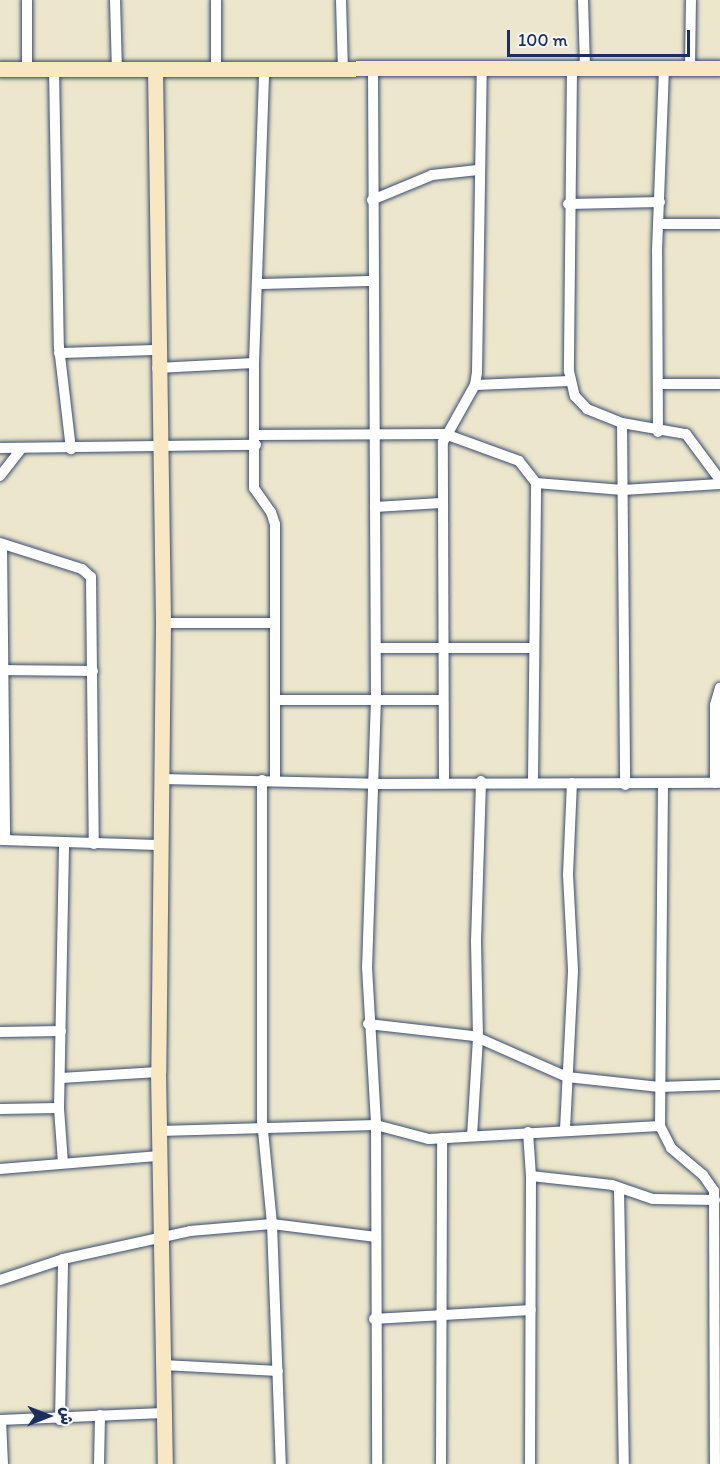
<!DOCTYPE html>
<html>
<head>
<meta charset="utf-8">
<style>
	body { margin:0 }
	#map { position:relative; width:720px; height:1464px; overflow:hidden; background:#ece7cc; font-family:Itim,"Playpen Sans Arabic",sans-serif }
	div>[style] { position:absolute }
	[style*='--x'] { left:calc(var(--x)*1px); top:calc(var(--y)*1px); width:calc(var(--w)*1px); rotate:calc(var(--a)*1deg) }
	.roads { filter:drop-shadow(0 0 2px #3a4b6e) drop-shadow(0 0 2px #3a4b6e) }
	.street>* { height:10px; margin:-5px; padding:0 5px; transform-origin:5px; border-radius:5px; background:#fff }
	.secondary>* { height:15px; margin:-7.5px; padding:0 7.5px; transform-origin:7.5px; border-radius:7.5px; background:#f7e8c3 }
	span { translate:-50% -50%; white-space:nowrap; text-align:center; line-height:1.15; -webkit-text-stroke:4.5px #f6f6f2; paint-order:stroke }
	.north { position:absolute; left:18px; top:1386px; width:60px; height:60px; -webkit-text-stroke:4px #f6f6f2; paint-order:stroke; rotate:90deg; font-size:16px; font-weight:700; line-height:24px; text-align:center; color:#1b2f5e }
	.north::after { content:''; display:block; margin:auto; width:21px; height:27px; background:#1b2f5e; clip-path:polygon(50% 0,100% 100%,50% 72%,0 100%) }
	.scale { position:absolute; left:507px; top:30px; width:183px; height:27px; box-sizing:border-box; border:3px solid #1b2f5e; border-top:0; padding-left:8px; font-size:18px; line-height:21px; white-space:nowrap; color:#1b2f5e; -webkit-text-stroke:4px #f6f6f2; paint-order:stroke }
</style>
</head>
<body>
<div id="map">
	<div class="roads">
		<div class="street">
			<i style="--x:115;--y:0;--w:70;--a:88.4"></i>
			<i style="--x:216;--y:0;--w:69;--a:90"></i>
			<i style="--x:341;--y:0;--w:70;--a:88.4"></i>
			<i style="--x:583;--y:0;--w:69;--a:88.3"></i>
			<i style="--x:27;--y:69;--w:69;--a:-90"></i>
			<i style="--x:54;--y:69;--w:278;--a:89"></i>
			<i style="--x:59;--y:347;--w:103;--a:83.3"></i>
			<i style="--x:373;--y:69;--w:629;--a:89.73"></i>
			<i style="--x:376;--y:698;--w:269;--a:91.9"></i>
			<i style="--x:367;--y:967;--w:158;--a:86.7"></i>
			<i style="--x:376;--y:1125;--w:339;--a:89.8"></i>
			<i style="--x:690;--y:69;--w:69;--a:-89.2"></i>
			<i style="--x:572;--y:70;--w:301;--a:90.6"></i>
			<i style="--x:569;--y:371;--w:26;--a:77"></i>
			<i style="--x:575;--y:396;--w:18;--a:47"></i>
			<i style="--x:587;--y:409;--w:38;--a:22"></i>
			<i style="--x:622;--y:423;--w:65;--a:9.8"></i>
			<i style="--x:686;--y:434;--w:57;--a:53.5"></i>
			<i style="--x:372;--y:200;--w:65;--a:-22.6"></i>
			<i style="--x:432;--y:175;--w:46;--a:-6.2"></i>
			<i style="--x:568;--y:204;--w:92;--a:-1.2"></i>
			<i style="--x:658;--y:224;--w:62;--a:0"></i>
			<i style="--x:258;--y:284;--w:115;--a:-1.5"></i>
			<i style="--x:59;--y:353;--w:98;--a:-1.8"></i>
			<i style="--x:254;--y:363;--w:125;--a:90"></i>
			<i style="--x:254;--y:488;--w:29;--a:55"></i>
			<i style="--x:271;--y:512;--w:13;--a:72"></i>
			<i style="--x:275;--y:524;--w:256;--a:90"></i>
			<i style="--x:157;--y:368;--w:97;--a:-3"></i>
			<i style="--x:254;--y:363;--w:293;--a:-88"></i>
			<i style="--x:658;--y:384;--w:62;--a:0"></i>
			<i style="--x:475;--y:385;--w:95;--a:-2.4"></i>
			<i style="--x:622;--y:423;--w:362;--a:89.5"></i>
			<i style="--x:658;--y:432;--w:181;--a:-90.3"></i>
			<i style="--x:657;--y:251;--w:183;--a:-87.8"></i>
			<i style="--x:255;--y:435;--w:190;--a:-0.3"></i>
			<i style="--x:445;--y:434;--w:79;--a:20"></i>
			<i style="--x:519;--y:461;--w:28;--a:52"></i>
			<i style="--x:536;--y:483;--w:87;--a:4.6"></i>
			<i style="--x:623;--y:490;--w:97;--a:-3.5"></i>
			<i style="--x:0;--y:448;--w:256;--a:-0.7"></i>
			<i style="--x:0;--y:476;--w:33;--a:-52"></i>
			<i style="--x:375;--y:507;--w:66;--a:-3.5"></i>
			<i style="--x:0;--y:543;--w:86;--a:17.6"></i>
			<i style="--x:82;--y:569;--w:12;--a:42"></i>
			<i style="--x:91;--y:577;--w:267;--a:89.4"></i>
			<i style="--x:2;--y:544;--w:296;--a:89.4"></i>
			<i style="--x:163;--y:623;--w:111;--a:0"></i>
			<i style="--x:376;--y:648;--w:158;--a:0"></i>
			<i style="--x:0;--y:670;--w:93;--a:0.6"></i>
			<i style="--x:276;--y:700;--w:167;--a:0"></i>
			<i style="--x:161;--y:779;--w:214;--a:1.3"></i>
			<i style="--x:375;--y:784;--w:345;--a:-0.2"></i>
			<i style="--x:262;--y:780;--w:340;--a:90"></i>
			<i style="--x:262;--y:1120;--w:104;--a:84.5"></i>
			<i style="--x:272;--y:1224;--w:240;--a:87.9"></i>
			<i style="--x:444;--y:781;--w:339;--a:-90.2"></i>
			<i style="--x:443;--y:442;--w:65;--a:-60.7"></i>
			<i style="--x:475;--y:385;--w:12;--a:-81"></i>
			<i style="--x:477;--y:373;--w:304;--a:-89.1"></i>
			<i style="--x:533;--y:781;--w:298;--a:-89.4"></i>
			<i style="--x:715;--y:783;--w:78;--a:-90"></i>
			<i style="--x:715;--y:705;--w:18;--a:-74"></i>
			<i style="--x:663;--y:784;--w:342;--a:90.5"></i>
			<i style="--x:660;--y:1126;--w:25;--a:63"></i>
			<i style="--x:671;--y:1148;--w:42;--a:40.2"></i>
			<i style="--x:703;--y:1175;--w:19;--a:55"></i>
			<i style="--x:714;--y:1191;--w:273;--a:89.8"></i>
			<i style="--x:0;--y:840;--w:160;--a:1.8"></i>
			<i style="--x:368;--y:1024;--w:107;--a:6.5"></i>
			<i style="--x:474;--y:1036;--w:102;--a:23.8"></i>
			<i style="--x:567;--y:1077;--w:93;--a:6.2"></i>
			<i style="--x:659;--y:1087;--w:61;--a:-1.9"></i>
			<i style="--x:0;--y:1032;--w:61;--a:-0.9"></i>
			<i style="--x:61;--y:1078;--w:97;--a:-3.5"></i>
			<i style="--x:0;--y:1109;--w:59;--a:-1"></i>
			<i style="--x:565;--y:1129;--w:159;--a:-87.1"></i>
			<i style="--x:573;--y:970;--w:96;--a:-93"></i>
			<i style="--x:568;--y:874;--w:91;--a:-87.5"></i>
			<i style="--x:159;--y:1131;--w:217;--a:-1.6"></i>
			<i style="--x:376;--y:1125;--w:55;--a:14.8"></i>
			<i style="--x:429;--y:1139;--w:231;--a:-3.2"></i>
			<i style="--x:528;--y:1132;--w:44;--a:86.1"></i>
			<i style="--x:531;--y:1176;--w:288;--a:90.2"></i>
			<i style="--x:472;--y:1136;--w:99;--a:-86.5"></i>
			<i style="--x:478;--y:1037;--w:96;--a:-91.2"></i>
			<i style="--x:476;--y:941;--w:160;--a:-88.2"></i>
			<i style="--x:63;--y:1163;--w:55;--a:-94.2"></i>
			<i style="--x:59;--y:1108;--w:265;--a:-88.9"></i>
			<i style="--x:0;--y:1169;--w:160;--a:-4.7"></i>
			<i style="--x:531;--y:1176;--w:81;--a:6.3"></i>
			<i style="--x:612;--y:1185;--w:43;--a:18.9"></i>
			<i style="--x:653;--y:1199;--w:62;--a:0.9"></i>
			<i style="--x:619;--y:1188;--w:276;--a:89"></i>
			<i style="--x:0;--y:1280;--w:66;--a:-18.4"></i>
			<i style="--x:63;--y:1259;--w:130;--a:-12.4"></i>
			<i style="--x:190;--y:1231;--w:82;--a:-4.9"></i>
			<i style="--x:272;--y:1224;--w:105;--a:7.1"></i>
			<i style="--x:374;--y:1319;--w:157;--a:-3.3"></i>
			<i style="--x:163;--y:1365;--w:115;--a:3"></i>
			<i style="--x:0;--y:1420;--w:163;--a:-2.5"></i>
			<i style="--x:1;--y:1420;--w:44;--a:87.4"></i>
			<i style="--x:60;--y:1420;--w:161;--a:-88.9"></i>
			<i style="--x:99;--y:1464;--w:49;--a:-88.8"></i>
			<i style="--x:441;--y:1464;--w:326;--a:-89.8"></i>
		</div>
		<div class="secondary">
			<i style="--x:0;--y:69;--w:720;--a:-0.08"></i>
			<i style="--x:155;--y:69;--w:554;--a:89.17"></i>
			<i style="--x:163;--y:623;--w:449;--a:90.6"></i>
			<i style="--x:158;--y:1072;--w:392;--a:89"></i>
		</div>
	</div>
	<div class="north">ش</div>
	<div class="scale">100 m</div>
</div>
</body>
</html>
